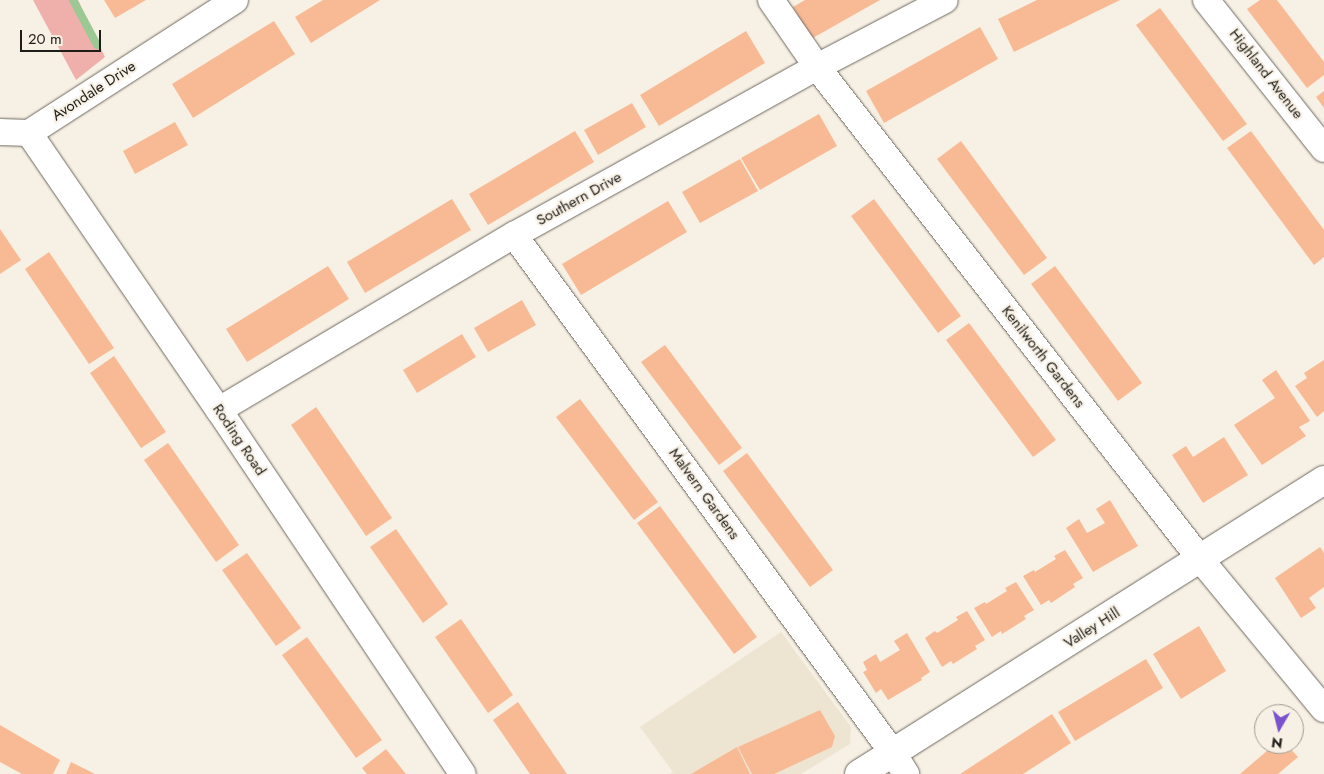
<!DOCTYPE html>
<html>
<head>
<meta charset="utf-8">
<style>
	body { margin:0 }
	#map { position:relative; width:1324px; height:774px; overflow:hidden; background:#f7f0e5; font-family:Jost,sans-serif }
	div>[style] { position:absolute }
	[style*='--x'] { left:calc(var(--x)*1px); top:calc(var(--y)*1px); width:calc(var(--w)*1px); rotate:calc(var(--a)*1deg) }
	.built>* { inset:0; background:#eee4d2 }
	.green>* { inset:0; background:#efb0ac }
	.stream>* { height:8px; margin:-4px; padding:0 4px; transform-origin:4px; border-radius:4px; background:#9bc893 }
	.building>* { inset:0; background:#f8ba95 }
	.roads { filter:drop-shadow(0 0 1px #6d685e) drop-shadow(0 0 1px #6d685e) }
	.minor>* { height:26px; margin:-13px; padding:0 13px; transform-origin:13px; border-radius:13px; background:#fff }
	.tertiary>* { height:28px; margin:-14px; padding:0 14px; transform-origin:14px; border-radius:14px; background:#fff }
	span { translate:-50% -50%; white-space:nowrap; text-align:center; line-height:1.15; -webkit-text-stroke:4px #f7f0e5; paint-order:stroke }
	.street-label { font-size:15px; color:#1f1d19 }
	.north { position:absolute; left:1254px; top:704px; width:50px; height:50px; box-sizing:border-box; background:#f7f0e5; border:1px solid #a19c93; border-radius:50%; rotate:188deg; font-size:14px; font-weight:700; line-height:20px; text-align:center; color:#1f1d19 }
	.north::after { content:''; display:block; margin:auto; width:18px; height:22px; background:#7a53cc; clip-path:polygon(50% 0,100% 100%,50% 72%,0 100%) }
	.scale { position:absolute; left:20px; top:30px; width:81px; height:22px; box-sizing:border-box; border:2px solid #1f1d19; border-top:0; padding-left:6px; font-size:15px; line-height:18px; white-space:nowrap; color:#1f1d19; -webkit-text-stroke:4px #f7f0e5; paint-order:stroke }
</style>
</head>
<body>
<div id="map">
	<div class="built">
		<i style="clip-path:polygon(781px 632px,851px 727px,850px 744px,801px 774px,670px 774px,673px 772px,640px 727px)"></i>
	</div>
	<div class="green">
		<i style="clip-path:polygon(33px 0,78px 0,105px 57px,76px 80px)"></i>
	</div>
	<div class="stream">
		<i style="--x:73;--y:0;--w:51;--a:61.9"></i>
	</div>
	<div class="building">
		<i style="clip-path:polygon(104px 0,146px 0,115px 18px)"></i>
		<i style="clip-path:polygon(323px 0,380px 0,311px 43px,295px 17px)"></i>
		<i style="clip-path:polygon(805px 0,880px 0,811px 39px,793px 7px)"></i>
		<i style="clip-path:polygon(1037px 0,1120px 0,1014px 52px,998px 19px)"></i>
		<i style="clip-path:polygon(1260px 0,1277px 0,1324px 62px,1324px 75px,1307px 88px,1247px 9px)"></i>
		<i style="clip-path:polygon(1160px 8px,1247px 124px,1223px 141px,1136px 25px)"></i>
		<i style="clip-path:polygon(274px 21px,295px 54px,193px 118px,172px 84px)"></i>
		<i style="clip-path:polygon(980px 27px,998px 59px,884px 123px,866px 91px)"></i>
		<i style="clip-path:polygon(746px 31px,765px 63px,659px 126px,640px 95px)"></i>
		<i style="clip-path:polygon(1324px 91px,1324px 108px,1316px 97px)"></i>
		<i style="clip-path:polygon(632px 103px,646px 127px,598px 155px,584px 130px)"></i>
		<i style="clip-path:polygon(819px 114px,837px 146px,760px 190px,741px 158px)"></i>
		<i style="clip-path:polygon(175px 122px,188px 145px,135px 174px,123px 151px)"></i>
		<i style="clip-path:polygon(575px 131px,594px 162px,488px 225px,469px 194px)"></i>
		<i style="clip-path:polygon(1251px 131px,1324px 230px,1324px 257px,1314px 265px,1227px 148px)"></i>
		<i style="clip-path:polygon(961px 141px,1047px 258px,1024px 275px,937px 159px)"></i>
		<i style="clip-path:polygon(740px 159px,758px 191px,700px 223px,682px 192px)"></i>
		<i style="clip-path:polygon(452px 199px,471px 230px,365px 293px,347px 262px)"></i>
		<i style="clip-path:polygon(874px 199px,961px 316px,938px 333px,851px 216px)"></i>
		<i style="clip-path:polygon(668px 201px,687px 232px,581px 295px,562px 264px)"></i>
		<i style="clip-path:polygon(0 229px,21px 260px,0 274px)"></i>
		<i style="clip-path:polygon(49px 252px,114px 348px,89px 364px,25px 269px)"></i>
		<i style="clip-path:polygon(328px 266px,349px 299px,247px 362px,226px 329px)"></i>
		<i style="clip-path:polygon(1055px 266px,1142px 383px,1118px 401px,1031px 284px)"></i>
		<i style="clip-path:polygon(522px 300px,536px 325px,488px 352px,474px 328px)"></i>
		<i style="clip-path:polygon(969px 323px,1056px 440px,1033px 457px,946px 340px)"></i>
		<i style="clip-path:polygon(462px 334px,476px 357px,417px 393px,403px 370px)"></i>
		<i style="clip-path:polygon(665px 345px,742px 448px,719px 465px,641px 362px)"></i>
		<i style="clip-path:polygon(114px 356px,166px 432px,141px 448px,90px 373px)"></i>
		<i style="clip-path:polygon(1324px 360px,1324px 411px,1317px 417px,1295px 386px,1307px 378px,1304px 373px)"></i>
		<i style="clip-path:polygon(1276px 370px,1310px 421px,1299px 427px,1306px 436px,1262px 465px,1234px 425px,1275px 398px,1262px 380px)"></i>
		<i style="clip-path:polygon(580px 399px,658px 502px,634px 520px,556px 417px)"></i>
		<i style="clip-path:polygon(316px 407px,392px 518px,366px 536px,291px 425px)"></i>
		<i style="clip-path:polygon(1224px 437px,1248px 475px,1203px 503px,1172px 455px,1186px 446px,1193px 457px)"></i>
		<i style="clip-path:polygon(168px 443px,239px 545px,216px 562px,144px 460px)"></i>
		<i style="clip-path:polygon(747px 453px,833px 570px,810px 587px,723px 471px)"></i>
		<i style="clip-path:polygon(1110px 500px,1138px 546px,1093px 572px,1066px 528px,1079px 519px,1087px 533px,1105px 523px,1096px 509px)"></i>
		<i style="clip-path:polygon(660px 506px,757px 637px,734px 654px,637px 523px)"></i>
		<i style="clip-path:polygon(396px 529px,448px 604px,423px 623px,370px 547px)"></i>
		<i style="clip-path:polygon(1320px 547px,1324px 553px,1324px 587px,1309px 598px,1316px 608px,1301px 618px,1275px 578px)"></i>
		<i style="clip-path:polygon(1065px 550px,1083px 578px,1073px 584px,1075px 587px,1051px 603px,1049px 600px,1041px 605px,1023px 576px,1034px 570px,1035px 572px,1056px 559px,1054px 556px)"></i>
		<i style="clip-path:polygon(247px 553px,301px 628px,276px 646px,222px 570px)"></i>
		<i style="clip-path:polygon(1016px 582px,1034px 610px,1024px 616px,1026px 619px,1002px 634px,1001px 631px,992px 637px,974px 608px,985px 602px,986px 604px,1007px 591px,1005px 588px)"></i>
		<i style="clip-path:polygon(967px 611px,985px 640px,975px 646px,977px 649px,953px 664px,951px 661px,942px 667px,925px 638px,935px 631px,937px 633px,958px 620px,956px 617px)"></i>
		<i style="clip-path:polygon(461px 619px,513px 695px,488px 713px,435px 637px)"></i>
		<i style="clip-path:polygon(1199px 626px,1226px 671px,1181px 699px,1153px 654px)"></i>
		<i style="clip-path:polygon(907px 633px,930px 672px,921px 678px,922px 680px,888px 700px,881px 689px,876px 693px,863px 672px,867px 670px,863px 662px,876px 654px,880px 662px,900px 650px,894px 641px)"></i>
		<i style="clip-path:polygon(307px 637px,382px 740px,356px 758px,282px 655px)"></i>
		<i style="clip-path:polygon(1146px 659px,1163px 688px,1075px 741px,1058px 712px)"></i>
		<i style="clip-path:polygon(518px 702px,567px 774px,530px 774px,493px 720px)"></i>
		<i style="clip-path:polygon(820px 710px,835px 736px,832px 747px,774px 774px,752px 774px,738px 747px)"></i>
		<i style="clip-path:polygon(1052px 714px,1071px 743px,1051px 756px,1023px 774px,960px 774px)"></i>
		<i style="clip-path:polygon(0 725px,60px 760px,53px 774px,22px 774px,0 762px)"></i>
		<i style="clip-path:polygon(1275px 744px,1286px 744px,1298px 757px,1278px 774px,1240px 774px)"></i>
		<i style="clip-path:polygon(737px 747px,750px 774px,691px 774px)"></i>
		<i style="clip-path:polygon(386px 749px,406px 774px,367px 774px,362px 768px)"></i>
		<i style="clip-path:polygon(71px 762px,95px 774px,66px 774px)"></i>
	</div>
	<div class="roads">
		<div class="minor">
			<i style="--x:771;--y:0;--w:81;--a:55.5"></i>
			<i style="--x:817;--y:67;--w:625;--a:52.08"></i>
			<i style="--x:1201;--y:560;--w:193;--a:50.5"></i>
			<i style="--x:1206;--y:0;--w:190;--a:51.6"></i>
			<i style="--x:0;--y:132;--w:29;--a:2"></i>
			<i style="--x:29;--y:133;--w:336;--a:55.6"></i>
			<i style="--x:219;--y:410;--w:438;--a:56.2"></i>
			<i style="--x:29;--y:133;--w:245;--a:-32.8"></i>
			<i style="--x:514;--y:235;--w:642;--a:53.81"></i>
			<i style="--x:893;--y:753;--w:25;--a:58"></i>
			<i style="--x:219;--y:410;--w:343;--a:-30.7"></i>
			<i style="--x:514;--y:235;--w:346;--a:-29"></i>
			<i style="--x:817;--y:67;--w:144;--a:-27.6"></i>
		</div>
		<div class="tertiary">
			<i style="--x:859;--y:774;--w:550;--a:-32.3"></i>
		</div>
	</div>
	<div class="street-label">
		<span style="left:1266px;top:74px;rotate:52deg">Highland Avenue</span>
		<span style="left:94px;top:91px;rotate:-33deg">Avondale Drive</span>
		<span style="left:579px;top:199px;rotate:-29deg">Southern Drive</span>
		<span style="left:1043px;top:357px;rotate:52deg">Kenilworth Gardens</span>
		<span style="left:239px;top:440px;rotate:56deg">Roding Road</span>
		<span style="left:704px;top:494px;rotate:54deg">Malvern Gardens</span>
		<span style="left:1092px;top:628px;rotate:-32deg">Valley Hill</span>
	</div>
	<div class="north">N</div>
	<div class="scale">20 m</div>
</div>
</body>
</html>
